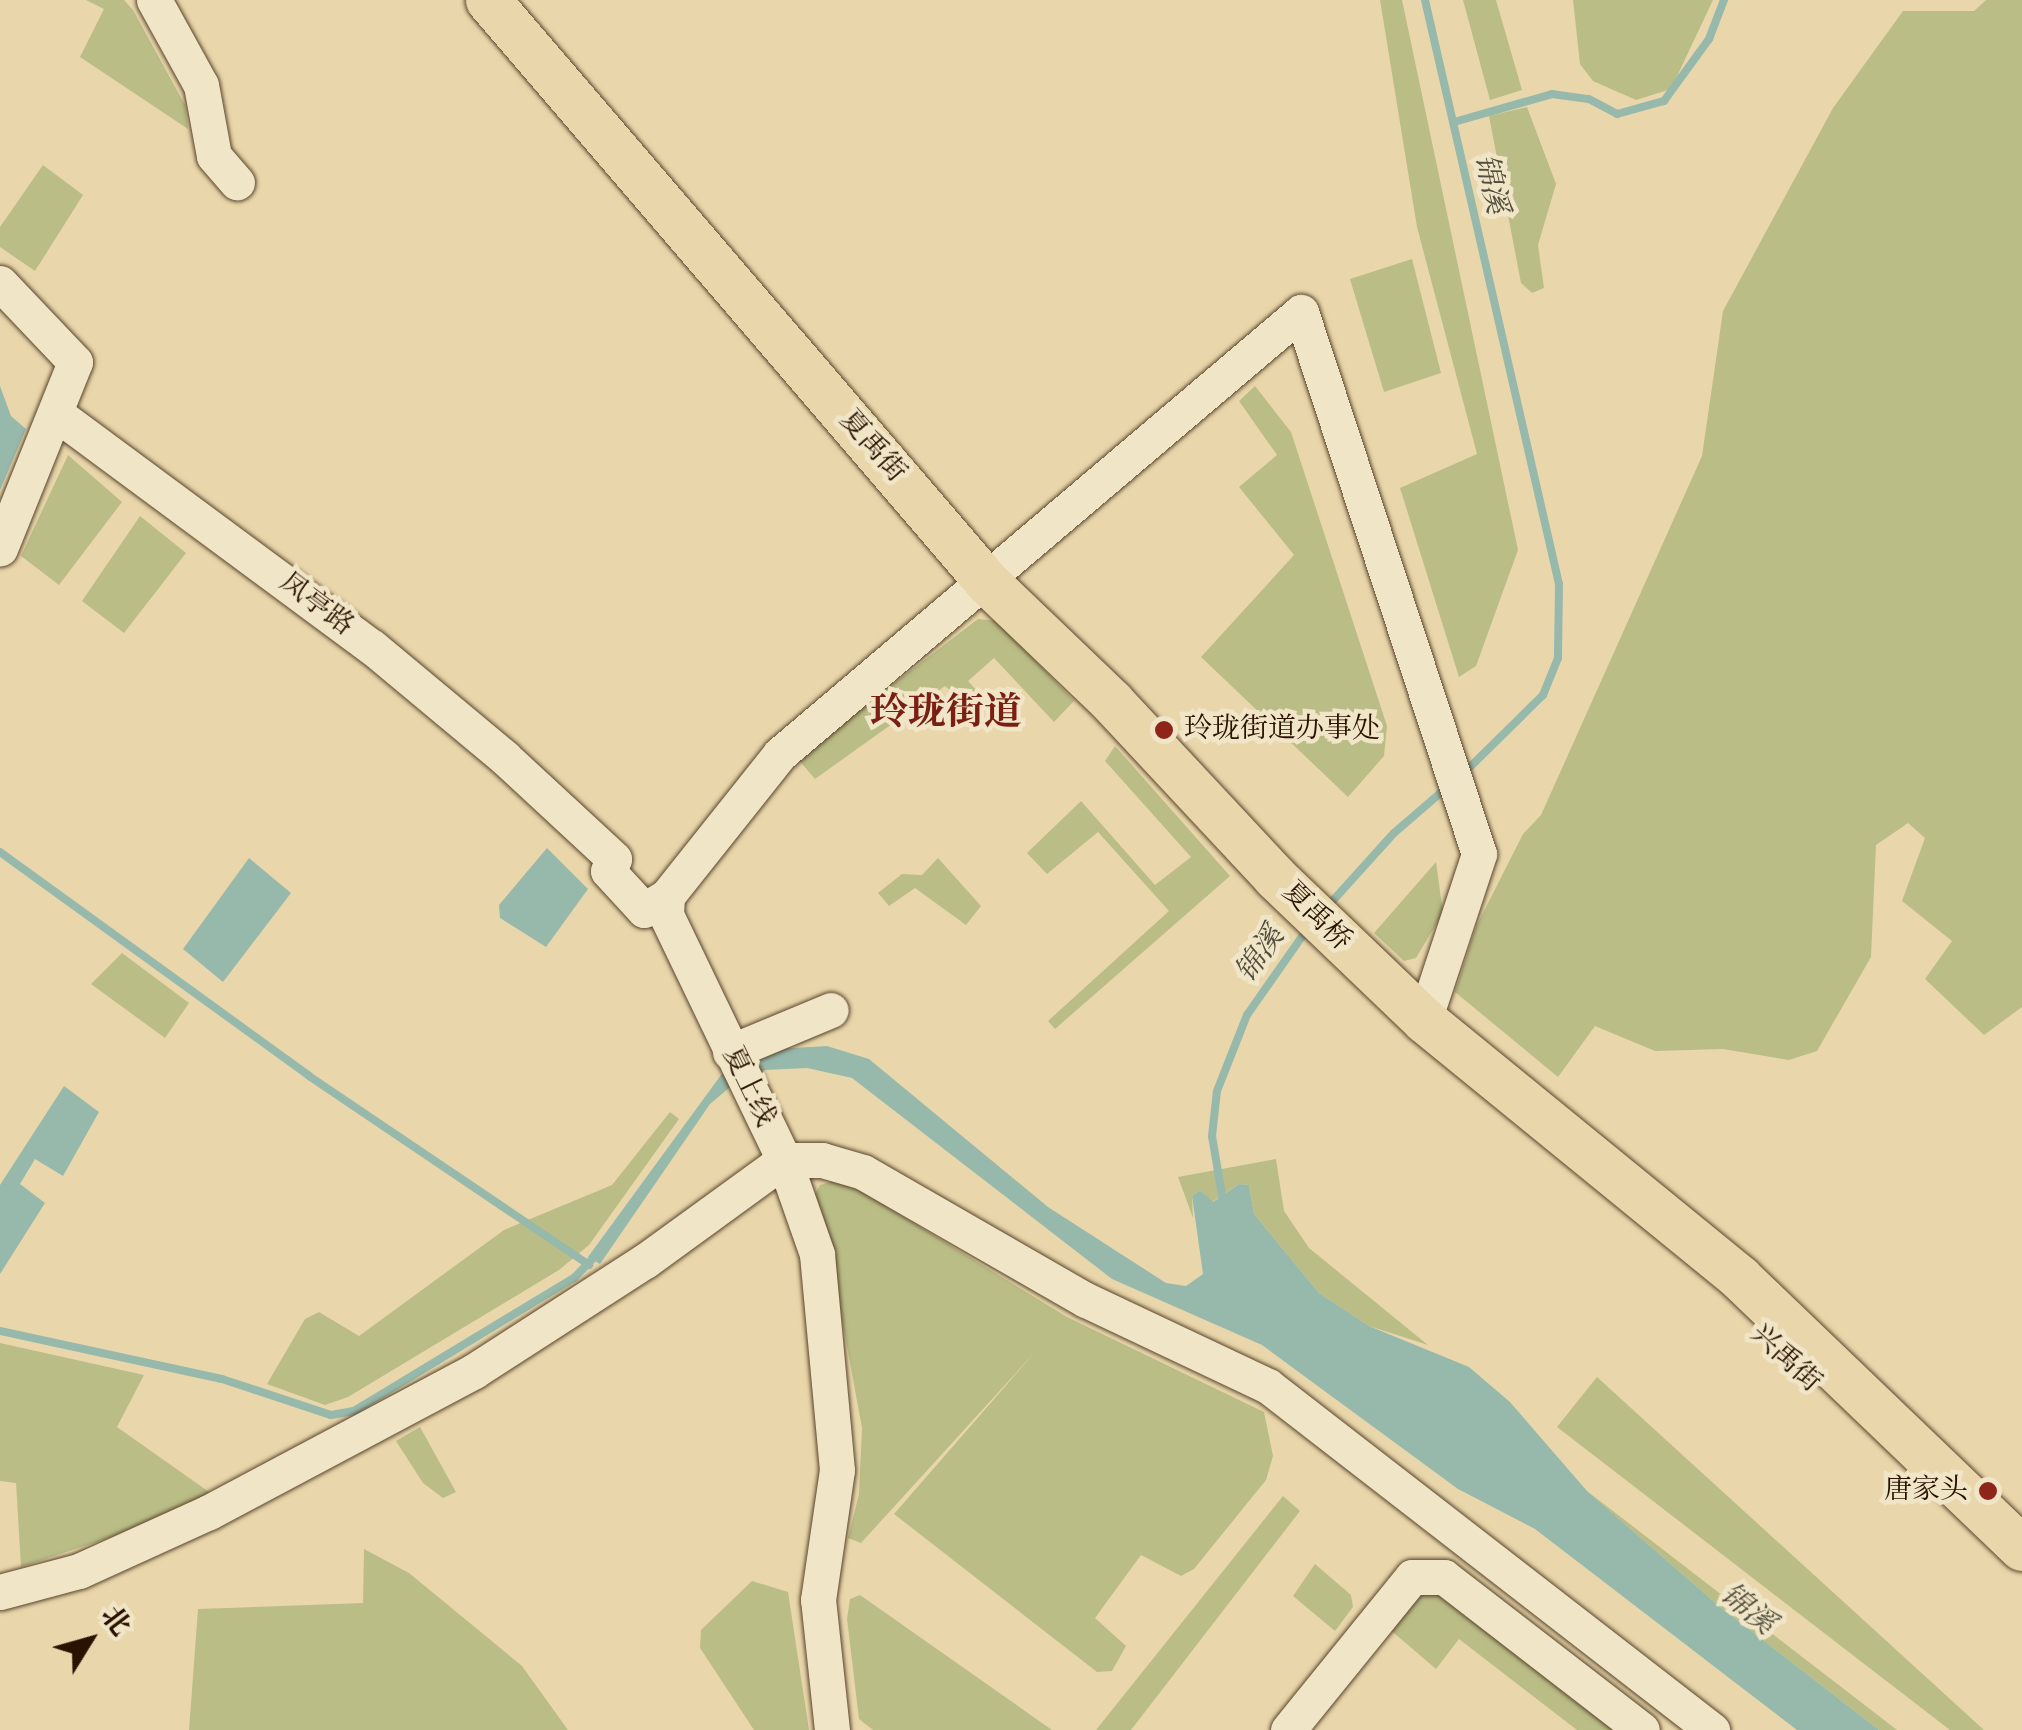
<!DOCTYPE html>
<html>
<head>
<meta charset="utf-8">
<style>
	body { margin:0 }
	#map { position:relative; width:2022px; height:1730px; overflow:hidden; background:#e9d7ab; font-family:Vollkorn,"Noto Serif SC",serif }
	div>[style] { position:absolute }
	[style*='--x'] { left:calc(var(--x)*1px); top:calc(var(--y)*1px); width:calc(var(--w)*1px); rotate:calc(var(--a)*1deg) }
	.green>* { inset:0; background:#babd86 }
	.water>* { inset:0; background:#97b9ac }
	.stream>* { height:8px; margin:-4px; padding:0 4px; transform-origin:4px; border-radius:4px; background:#97b9ac }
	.roads { filter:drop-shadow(0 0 2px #59442b) drop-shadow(0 0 2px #59442b) }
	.minor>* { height:35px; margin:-17.5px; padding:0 17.5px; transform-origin:17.5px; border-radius:17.5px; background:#f1e5c8 }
	.major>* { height:45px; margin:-22.5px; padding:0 22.5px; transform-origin:22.5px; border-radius:22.5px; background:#e9d7ab }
	.dots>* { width:28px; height:28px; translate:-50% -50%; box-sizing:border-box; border:5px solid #f1e5c8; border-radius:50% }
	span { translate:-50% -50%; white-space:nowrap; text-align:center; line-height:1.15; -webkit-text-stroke:9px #f1e5c8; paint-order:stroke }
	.street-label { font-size:28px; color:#291300 }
	.poi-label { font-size:28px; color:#291300 }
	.left { translate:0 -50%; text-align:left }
	.right { translate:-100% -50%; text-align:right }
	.water-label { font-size:30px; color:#504d3c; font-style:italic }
	.district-label { font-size:38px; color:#7a1f14; font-weight:700 }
	.north { position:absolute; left:40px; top:1590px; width:100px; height:100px; -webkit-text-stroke:8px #f1e5c8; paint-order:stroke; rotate:53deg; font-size:28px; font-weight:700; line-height:40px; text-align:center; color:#291300 }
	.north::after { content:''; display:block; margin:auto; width:35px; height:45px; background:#291300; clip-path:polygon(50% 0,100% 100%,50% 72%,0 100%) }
</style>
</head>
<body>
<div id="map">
	<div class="green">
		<i style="clip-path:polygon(86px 0,124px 0,133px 10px,185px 105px,188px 129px,80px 57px,104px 9px)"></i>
		<i style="clip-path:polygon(1380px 0,1402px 0,1518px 550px,1476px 666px,1459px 677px,1400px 488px,1477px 454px,1417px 227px)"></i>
		<i style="clip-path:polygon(1463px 0,1496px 0,1522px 90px,1490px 100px)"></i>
		<i style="clip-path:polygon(1573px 0,1713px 0,1671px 89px,1636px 100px,1593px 81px,1580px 64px)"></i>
		<i style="clip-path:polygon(1986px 0,2022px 0,2022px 1007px,1984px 1035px,1925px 979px,1952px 941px,1902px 901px,1925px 838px,1908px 823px,1876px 845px,1871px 957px,1817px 1051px,1789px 1060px,1723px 1049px,1655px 1051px,1595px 1026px,1558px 1077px,1455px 992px,1476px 927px,1523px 834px,1541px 815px,1702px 456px,1723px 311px,1833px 108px,1903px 11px,1974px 11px)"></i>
		<i style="clip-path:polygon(1527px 107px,1556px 184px,1538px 245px,1544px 288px,1532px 293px,1521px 283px,1489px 116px)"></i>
		<i style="clip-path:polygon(43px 165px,83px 195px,35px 271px,0 247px,0 227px)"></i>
		<i style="clip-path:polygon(1412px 259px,1441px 373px,1384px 392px,1350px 279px)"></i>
		<i style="clip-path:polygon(1255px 386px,1291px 432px,1387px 726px,1384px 756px,1348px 797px,1201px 657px,1294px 555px,1239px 487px,1277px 455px,1239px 401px)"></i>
		<i style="clip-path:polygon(68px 455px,122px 502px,59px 585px,21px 556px)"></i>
		<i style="clip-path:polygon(140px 516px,186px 553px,124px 633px,82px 601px)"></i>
		<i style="clip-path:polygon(978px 619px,997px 621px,1074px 701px,1054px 722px,994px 658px,968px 681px,986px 701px,975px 712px,945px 686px,815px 779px,797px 758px)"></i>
		<i style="clip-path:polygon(1115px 746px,1230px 876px,1055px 1029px,1048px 1021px,1169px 911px,1098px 832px,1047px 874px,1027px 853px,1081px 801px,1155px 885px,1191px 857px,1105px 761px)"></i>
		<i style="clip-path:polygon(938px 858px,981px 906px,966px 925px,915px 888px,889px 906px,878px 893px,902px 874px,922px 875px)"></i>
		<i style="clip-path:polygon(1436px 862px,1443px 913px,1416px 958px,1404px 961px,1374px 933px)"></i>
		<i style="clip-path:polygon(122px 953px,189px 1003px,165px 1038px,91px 984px)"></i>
		<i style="clip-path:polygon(670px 1112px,679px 1119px,589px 1245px,559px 1270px,348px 1397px,325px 1405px,267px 1384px,305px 1319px,319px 1312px,359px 1336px,504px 1230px,612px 1185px)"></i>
		<i style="clip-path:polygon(1276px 1159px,1284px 1211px,1309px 1248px,1428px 1345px,1369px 1326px,1319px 1293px,1254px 1214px,1249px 1185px,1239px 1184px,1212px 1202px,1200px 1190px,1192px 1196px,1193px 1218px,1178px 1177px)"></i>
		<i style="clip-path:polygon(834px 1181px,863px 1192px,1067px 1317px,1264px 1412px,1273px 1456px,1266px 1480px,1194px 1569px,1181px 1576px,1141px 1555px,1095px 1618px,1126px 1646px,1112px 1671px,1097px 1672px,894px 1514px,1035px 1352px,861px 1543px,848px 1538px,859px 1494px,862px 1428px,823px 1216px,813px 1197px,820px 1185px)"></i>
		<i style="clip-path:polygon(0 1343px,144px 1375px,117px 1427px,212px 1494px,145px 1526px,21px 1567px,16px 1483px,0 1481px)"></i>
		<i style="clip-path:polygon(1597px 1377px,1984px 1730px,1950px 1730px,1557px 1427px)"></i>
		<i style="clip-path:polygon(420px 1427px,456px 1492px,443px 1498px,423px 1483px,396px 1441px)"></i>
		<i style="clip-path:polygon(1587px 1491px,1897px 1730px,1879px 1730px,1719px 1606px)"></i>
		<i style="clip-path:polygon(1283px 1496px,1300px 1511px,1131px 1730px,1096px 1730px)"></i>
		<i style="clip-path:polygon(364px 1549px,409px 1573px,522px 1666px,568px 1730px,189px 1730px,198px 1609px,363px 1603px)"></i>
		<i style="clip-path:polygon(1315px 1564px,1351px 1595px,1353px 1607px,1335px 1631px,1293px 1596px)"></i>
		<i style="clip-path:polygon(752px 1581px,788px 1592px,809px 1730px,754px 1730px,700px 1648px,701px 1630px)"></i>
		<i style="clip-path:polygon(1426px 1587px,1449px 1599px,1616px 1730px,1577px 1730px,1459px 1639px,1436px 1669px,1387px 1627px)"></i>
		<i style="clip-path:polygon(860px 1595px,1052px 1730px,873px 1730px,859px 1719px,847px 1619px,850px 1599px)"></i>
	</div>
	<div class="water">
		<i style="clip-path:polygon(0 386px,11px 416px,26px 429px,0 490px)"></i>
		<i style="clip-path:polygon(547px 848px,588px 889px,546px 947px,500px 918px,499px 905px)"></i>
		<i style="clip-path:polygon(249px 858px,291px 893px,223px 982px,183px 949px)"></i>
		<i style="clip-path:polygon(827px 1046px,869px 1059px,1048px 1207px,1166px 1283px,1186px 1286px,1203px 1274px,1192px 1196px,1200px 1190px,1213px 1202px,1239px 1184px,1249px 1185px,1254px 1214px,1319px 1293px,1369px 1326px,1469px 1367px,1510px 1402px,1587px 1491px,1719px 1606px,1879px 1730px,1797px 1730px,1535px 1529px,1458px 1489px,1262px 1345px,1112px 1279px,852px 1078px,807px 1068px,765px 1070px,729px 1088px,710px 1104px,600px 1264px,588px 1257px,721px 1075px,759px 1050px)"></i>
		<i style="clip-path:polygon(64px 1086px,99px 1112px,63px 1176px,35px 1159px,20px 1184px,45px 1203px,0 1274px,0 1185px)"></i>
	</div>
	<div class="stream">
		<i style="--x:1425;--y:0;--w:599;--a:77.08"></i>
		<i style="--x:1559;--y:584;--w:74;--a:90.8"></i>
		<i style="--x:1558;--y:658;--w:40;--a:112"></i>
		<i style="--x:1543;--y:695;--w:112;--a:135.4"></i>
		<i style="--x:1454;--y:122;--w:102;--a:-15.9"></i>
		<i style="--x:1552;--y:94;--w:37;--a:8"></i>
		<i style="--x:1589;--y:99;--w:32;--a:28"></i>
		<i style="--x:1617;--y:114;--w:49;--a:-15.5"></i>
		<i style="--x:1664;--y:101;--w:77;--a:-54"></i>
		<i style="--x:1709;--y:39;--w:42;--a:-69"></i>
		<i style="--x:0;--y:852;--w:382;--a:35.9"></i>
		<i style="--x:309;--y:1076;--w:338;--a:34"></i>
		<i style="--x:1328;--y:906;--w:98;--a:-47.9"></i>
		<i style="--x:1394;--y:833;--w:67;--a:-40.8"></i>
		<i style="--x:1224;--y:1207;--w:72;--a:-99.6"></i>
		<i style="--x:1212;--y:1136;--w:45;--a:-83.7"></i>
		<i style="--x:1217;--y:1091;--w:82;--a:-68.5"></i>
		<i style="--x:1247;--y:1015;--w:106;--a:-55"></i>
		<i style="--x:0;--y:1331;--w:227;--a:12.2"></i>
		<i style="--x:222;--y:1379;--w:115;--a:18.3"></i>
		<i style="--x:331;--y:1415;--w:23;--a:-10"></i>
		<i style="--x:354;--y:1411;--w:257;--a:-31.2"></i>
		<i style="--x:574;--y:1278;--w:32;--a:-46"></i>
	</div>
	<div class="roads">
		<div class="minor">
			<i style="--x:154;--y:0;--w:97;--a:61.1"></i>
			<i style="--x:201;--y:85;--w:72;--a:79.6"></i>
			<i style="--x:214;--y:156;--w:35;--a:49"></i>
			<i style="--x:0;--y:283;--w:109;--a:46.5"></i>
			<i style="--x:75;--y:362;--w:201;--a:111.9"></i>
			<i style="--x:58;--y:415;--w:390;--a:36.5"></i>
			<i style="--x:372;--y:647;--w:172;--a:39.8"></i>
			<i style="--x:504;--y:757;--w:150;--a:42.8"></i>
			<i style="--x:614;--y:859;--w:13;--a:117"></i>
			<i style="--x:608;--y:871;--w:53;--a:47.3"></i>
			<i style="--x:644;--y:910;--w:27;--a:-31"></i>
			<i style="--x:730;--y:1052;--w:109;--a:-22.6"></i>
			<i style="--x:0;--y:1592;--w:82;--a:-14.9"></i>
			<i style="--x:79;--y:1571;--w:143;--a:-24.4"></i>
			<i style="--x:209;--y:1512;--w:300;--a:-28"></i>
			<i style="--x:474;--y:1371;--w:203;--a:-32.8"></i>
			<i style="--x:645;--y:1261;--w:172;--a:-36"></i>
			<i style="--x:784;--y:1160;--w:38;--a:0"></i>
			<i style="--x:822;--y:1160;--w:43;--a:16.3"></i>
			<i style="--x:863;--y:1172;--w:257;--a:29.9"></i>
			<i style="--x:1086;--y:1300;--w:201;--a:25.3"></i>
			<i style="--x:1268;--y:1386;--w:562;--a:37.77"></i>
			<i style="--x:832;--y:1730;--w:131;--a:-96.1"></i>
			<i style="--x:818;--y:1600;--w:131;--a:-81.7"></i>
			<i style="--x:837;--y:1470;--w:217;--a:-95.3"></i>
			<i style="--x:817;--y:1254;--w:100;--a:-109.3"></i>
			<i style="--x:784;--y:1160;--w:272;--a:-115.7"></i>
			<i style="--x:666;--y:915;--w:19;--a:-87"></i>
			<i style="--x:667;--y:896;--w:181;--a:-51.5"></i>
			<i style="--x:780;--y:754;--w:683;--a:-40.31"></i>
			<i style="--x:1301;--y:312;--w:570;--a:71.82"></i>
			<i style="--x:1479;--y:854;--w:175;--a:108.3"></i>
			<i style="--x:1288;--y:1730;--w:197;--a:-51"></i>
			<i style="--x:1412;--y:1577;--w:32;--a:0"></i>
			<i style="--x:1444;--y:1577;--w:250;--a:37.7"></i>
		</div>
		<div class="major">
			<i style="--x:488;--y:0;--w:767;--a:49.39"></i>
			<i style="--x:987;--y:582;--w:173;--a:43.8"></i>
			<i style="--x:1112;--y:702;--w:239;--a:47"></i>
			<i style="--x:1275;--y:877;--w:207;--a:43.8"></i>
			<i style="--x:1424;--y:1020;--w:408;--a:39.2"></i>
			<i style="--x:1740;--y:1278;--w:390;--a:43.8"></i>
		</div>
	</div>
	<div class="dots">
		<i style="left:1164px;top:730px;background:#8f2418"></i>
		<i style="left:1988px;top:1491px;background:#8f2418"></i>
	</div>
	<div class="street-label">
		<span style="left:872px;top:447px;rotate:49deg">夏禹街</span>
		<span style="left:316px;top:605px;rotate:37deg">凤亭路</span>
		<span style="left:1316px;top:917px;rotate:45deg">夏禹桥</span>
		<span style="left:748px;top:1087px;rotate:64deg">夏上线</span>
		<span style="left:1785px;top:1359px;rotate:43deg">兴禹街</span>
	</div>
	<div class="poi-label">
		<span class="left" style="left:1184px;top:730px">玲珑街道办事处</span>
		<span class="right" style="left:1968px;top:1491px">唐家头</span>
	</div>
	<div class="water-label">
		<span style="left:1490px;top:184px;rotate:77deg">锦溪</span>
		<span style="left:1261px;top:955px;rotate:-55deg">锦溪</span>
		<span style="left:1747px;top:1610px;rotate:39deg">锦溪</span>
	</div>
	<div class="district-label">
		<span style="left:946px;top:715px">玲珑街道</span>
	</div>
	<div class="north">北</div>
</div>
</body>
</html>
